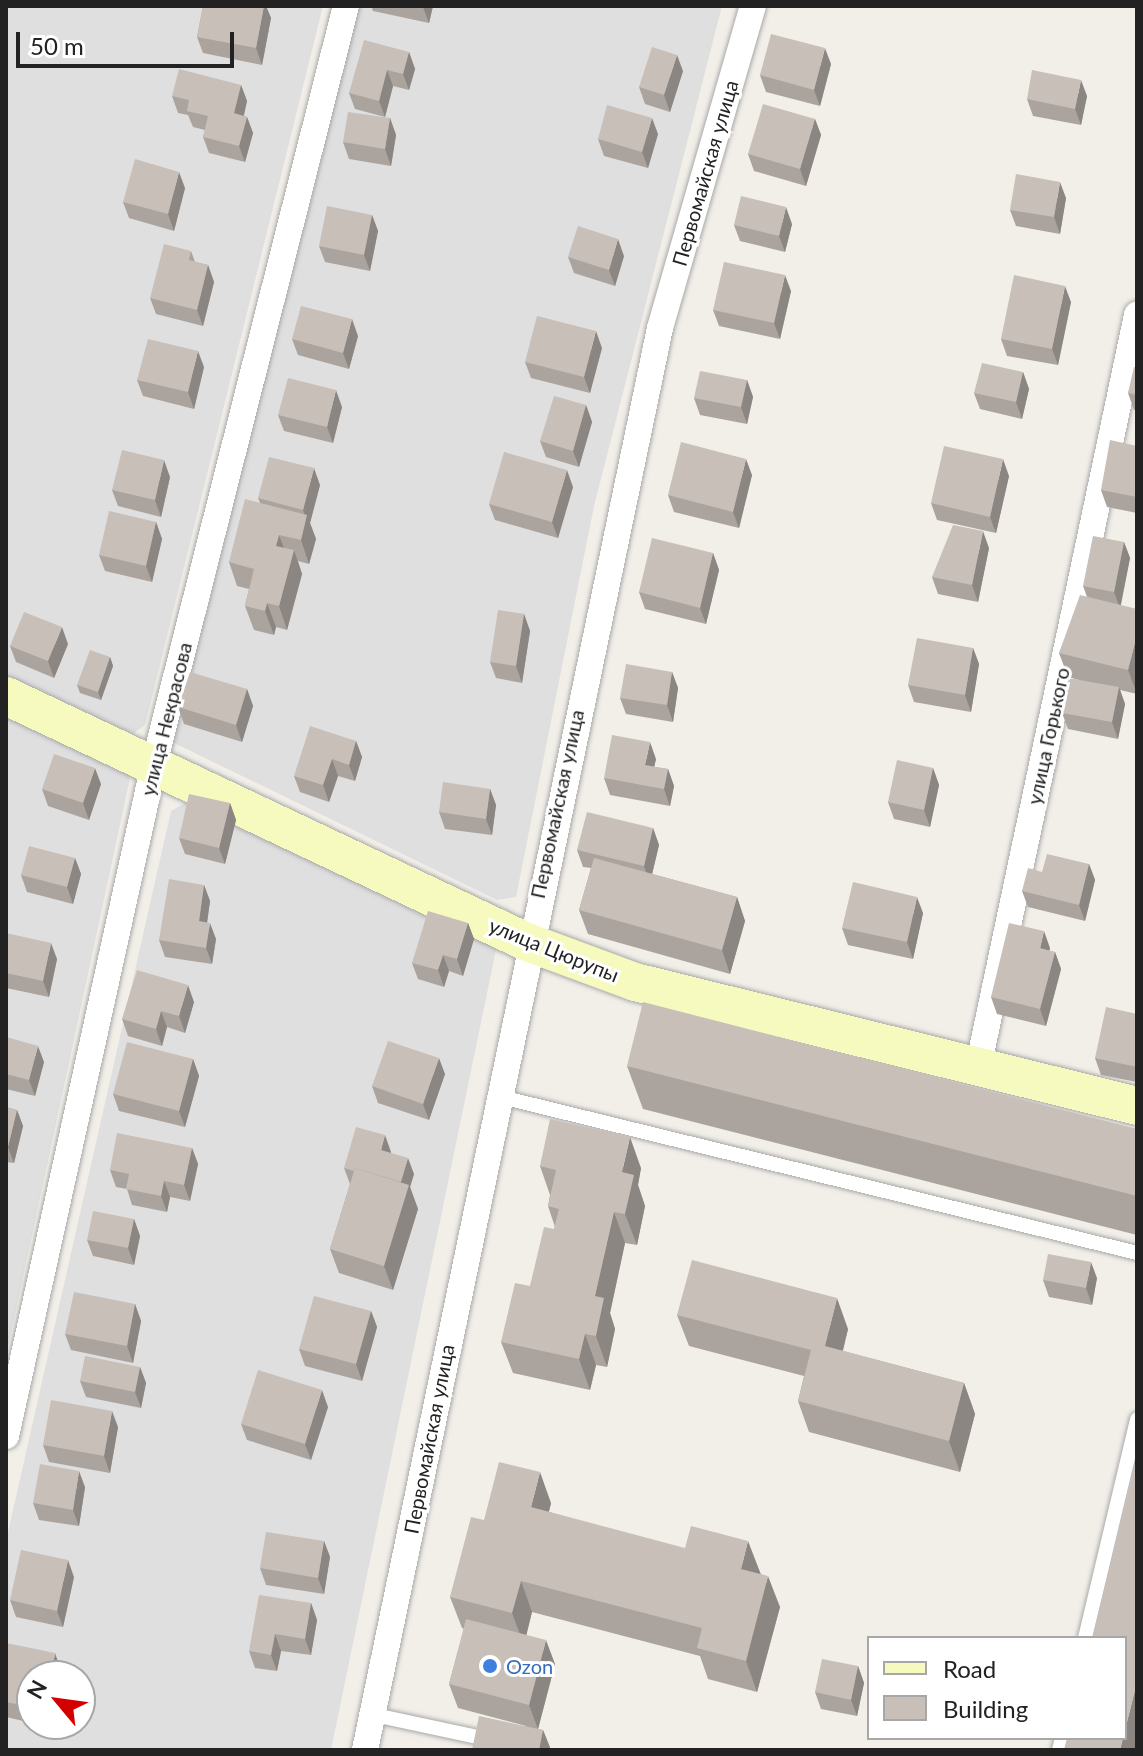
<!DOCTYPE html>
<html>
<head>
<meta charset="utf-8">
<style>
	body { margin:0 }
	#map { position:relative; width:1143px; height:1756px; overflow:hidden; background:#f2efe9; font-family:Lato,sans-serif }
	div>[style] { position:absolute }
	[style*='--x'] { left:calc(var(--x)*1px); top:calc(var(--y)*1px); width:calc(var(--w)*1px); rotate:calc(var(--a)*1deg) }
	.residential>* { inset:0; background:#e0dfdf }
	.roads { filter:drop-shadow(0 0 2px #a9a9a9) drop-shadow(0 0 2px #a9a9a9) }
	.lane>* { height:14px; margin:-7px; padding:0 7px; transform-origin:7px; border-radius:7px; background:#fff }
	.street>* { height:26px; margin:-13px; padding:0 13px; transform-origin:13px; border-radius:13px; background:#fff }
	.secondary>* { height:38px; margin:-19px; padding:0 19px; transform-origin:19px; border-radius:19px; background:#f7fabf }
	.wall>* { inset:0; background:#aba49e }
	.shaded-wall>* { inset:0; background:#8b8681 }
	.building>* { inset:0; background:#c7bfb8 }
	.dots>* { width:22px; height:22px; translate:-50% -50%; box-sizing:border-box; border:4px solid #fff; border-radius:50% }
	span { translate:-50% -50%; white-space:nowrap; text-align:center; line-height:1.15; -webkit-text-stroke:6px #fff; paint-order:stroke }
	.street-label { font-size:20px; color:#222 }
	.shop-label { font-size:20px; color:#366cbe }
	.left { translate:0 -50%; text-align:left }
	.frame { position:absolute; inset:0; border:8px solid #222; pointer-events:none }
	.legend { position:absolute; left:867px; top:1636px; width:260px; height:104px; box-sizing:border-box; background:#fff; border:2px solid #a7a7a7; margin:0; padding:10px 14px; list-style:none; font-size:24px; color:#222 }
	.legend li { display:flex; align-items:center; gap:16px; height:40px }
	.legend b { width:40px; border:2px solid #a7a7a7 }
	.north { position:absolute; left:16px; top:1660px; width:80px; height:80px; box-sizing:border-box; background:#fff; border:2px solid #a7a7a7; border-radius:50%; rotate:299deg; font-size:22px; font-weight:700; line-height:32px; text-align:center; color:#222 }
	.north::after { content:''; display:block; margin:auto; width:28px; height:36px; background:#d40000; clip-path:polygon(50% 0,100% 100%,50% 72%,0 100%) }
	.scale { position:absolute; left:16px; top:32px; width:218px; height:36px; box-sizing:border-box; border:4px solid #222; border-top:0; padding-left:10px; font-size:24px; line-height:28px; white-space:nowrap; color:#222; -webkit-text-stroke:6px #fff; paint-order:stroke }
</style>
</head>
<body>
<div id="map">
	<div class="residential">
		<i style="clip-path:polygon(6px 6px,323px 6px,145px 725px,133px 734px,6px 676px)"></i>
		<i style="clip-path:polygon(353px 6px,722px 6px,594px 506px,516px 897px,497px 900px,172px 742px)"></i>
		<i style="clip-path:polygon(6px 710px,123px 765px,130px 778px,6px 1357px)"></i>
		<i style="clip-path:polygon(evenodd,196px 797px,498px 940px,331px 1750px,6px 1750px,6px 1541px,171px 811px,196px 797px,32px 1676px,80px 1676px,80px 1724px,32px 1724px,32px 1676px)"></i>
	</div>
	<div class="roads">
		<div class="lane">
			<i style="--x:497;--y:1096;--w:659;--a:13.78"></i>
			<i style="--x:1085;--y:1638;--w:225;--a:-76.6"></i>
			<i style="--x:375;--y:1715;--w:120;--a:12.1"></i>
			<i style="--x:1059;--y:1750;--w:12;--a:-76"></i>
		</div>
		<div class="street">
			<i style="--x:979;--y:1063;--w:765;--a:-78.07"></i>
			<i style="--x:6;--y:1436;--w:688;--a:-77.58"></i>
			<i style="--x:154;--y:764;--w:782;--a:-75.79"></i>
			<i style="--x:365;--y:1750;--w:1452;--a:-78.28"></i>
			<i style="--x:660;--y:328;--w:335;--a:-73.9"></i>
		</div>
		<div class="secondary">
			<i style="--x:6;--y:696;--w:576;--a:25.28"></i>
			<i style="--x:527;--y:942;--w:115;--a:20.3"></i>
			<i style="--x:635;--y:982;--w:517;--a:13.87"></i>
		</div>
	</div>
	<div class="wall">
		<i style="clip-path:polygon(203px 6px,266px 6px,271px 18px,262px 65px,203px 53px,197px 37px)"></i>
		<i style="clip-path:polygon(371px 6px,433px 6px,429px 23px,373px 11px)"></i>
		<i style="clip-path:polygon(409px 52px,415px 69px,409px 90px,393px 86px,385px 117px,355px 109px,349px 93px)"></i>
		<i style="clip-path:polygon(831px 64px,820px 106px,766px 92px,760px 75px)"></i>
		<i style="clip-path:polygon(683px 71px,670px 112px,645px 104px,639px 87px)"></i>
		<i style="clip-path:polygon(241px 85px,247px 101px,244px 116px,247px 117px,253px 133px,245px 162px,209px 153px,203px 137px,205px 130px,193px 127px,188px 115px,178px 113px,172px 96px)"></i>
		<i style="clip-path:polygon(1087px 96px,1081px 125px,1033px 116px,1027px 99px)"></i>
		<i style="clip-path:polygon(390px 118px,396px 135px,391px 166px,349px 159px,343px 142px)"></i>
		<i style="clip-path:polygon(815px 119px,821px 135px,806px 186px,754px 171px,748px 154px)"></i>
		<i style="clip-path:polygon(658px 134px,648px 168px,604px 156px,598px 139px)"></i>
		<i style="clip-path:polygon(185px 188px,174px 231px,129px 218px,123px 202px)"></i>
		<i style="clip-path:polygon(1066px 198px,1060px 234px,1016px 226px,1010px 210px)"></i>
		<i style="clip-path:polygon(372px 215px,378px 231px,370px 271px,325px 262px,319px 246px)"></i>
		<i style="clip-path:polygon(792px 224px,785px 252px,740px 241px,734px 225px)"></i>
		<i style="clip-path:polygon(191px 251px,195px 262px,208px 265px,214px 282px,203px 326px,156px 314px,150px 298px)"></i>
		<i style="clip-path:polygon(624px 256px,615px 286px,574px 273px,568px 257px)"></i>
		<i style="clip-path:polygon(791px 291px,780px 339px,719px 326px,713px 310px)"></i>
		<i style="clip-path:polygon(1071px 302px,1058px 365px,1007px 356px,1001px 339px)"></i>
		<i style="clip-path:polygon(358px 336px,349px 369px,298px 355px,292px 339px)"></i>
		<i style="clip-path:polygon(602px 348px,590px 393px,531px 378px,525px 362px)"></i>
		<i style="clip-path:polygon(204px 367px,194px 409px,143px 396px,137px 380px)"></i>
		<i style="clip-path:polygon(1137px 368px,1137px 410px,1134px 410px,1128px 393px)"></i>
		<i style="clip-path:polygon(1023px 372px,1029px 389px,1022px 419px,980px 409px,974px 393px)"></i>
		<i style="clip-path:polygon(747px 380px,753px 397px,747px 424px,700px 415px,694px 398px)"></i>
		<i style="clip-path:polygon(586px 405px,592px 422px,579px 467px,546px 457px,540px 441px)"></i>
		<i style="clip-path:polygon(342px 407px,333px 443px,284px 431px,278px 415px)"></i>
		<i style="clip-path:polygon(1137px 446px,1137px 513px,1107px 507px,1101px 490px)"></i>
		<i style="clip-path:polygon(752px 475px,739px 528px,674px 512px,668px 495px)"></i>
		<i style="clip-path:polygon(1009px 476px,996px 533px,937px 520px,931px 503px)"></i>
		<i style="clip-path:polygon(170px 477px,161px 517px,118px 506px,112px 490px)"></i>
		<i style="clip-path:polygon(320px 485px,310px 523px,316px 539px,309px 564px,298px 561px,302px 574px,287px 630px,276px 627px,274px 635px,254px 630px,245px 606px,249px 589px,237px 586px,229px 562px,260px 503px,258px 498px)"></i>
		<i style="clip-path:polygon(573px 487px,558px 538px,495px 520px,489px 504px)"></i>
		<i style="clip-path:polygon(156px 522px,162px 539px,152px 582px,105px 571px,99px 555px)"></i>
		<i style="clip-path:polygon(1124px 542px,1130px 558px,1121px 605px,1137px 694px,1120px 690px,1125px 704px,1118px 739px,1068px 729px,1062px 713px,1079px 680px,1068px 677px,1059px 653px,1087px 597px,1083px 586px)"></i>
		<i style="clip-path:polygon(989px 548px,978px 602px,938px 594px,932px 577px)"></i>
		<i style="clip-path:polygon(713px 553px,719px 570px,706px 624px,645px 609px,639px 592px)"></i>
		<i style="clip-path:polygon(524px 614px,530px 631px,522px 683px,496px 678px,490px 662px)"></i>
		<i style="clip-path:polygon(68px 644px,54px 678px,16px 662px,10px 646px)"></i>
		<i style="clip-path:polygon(973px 648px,979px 664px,971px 712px,914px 702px,908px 685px)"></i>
		<i style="clip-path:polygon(110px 657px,113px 666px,101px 700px,80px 693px,77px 685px)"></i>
		<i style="clip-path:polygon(672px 672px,678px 688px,673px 722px,626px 714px,620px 698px)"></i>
		<i style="clip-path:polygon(247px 689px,253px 706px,242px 742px,184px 724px,178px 707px)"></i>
		<i style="clip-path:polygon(356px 741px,362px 757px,355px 781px,338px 776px,329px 802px,300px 792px,294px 776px)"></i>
		<i style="clip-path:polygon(656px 759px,654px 767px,668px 769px,674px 786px,670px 806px,610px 795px,604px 778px)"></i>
		<i style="clip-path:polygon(933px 768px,939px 785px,930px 827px,894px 819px,888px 802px)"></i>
		<i style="clip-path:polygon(101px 784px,89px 820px,48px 806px,42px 789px)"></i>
		<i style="clip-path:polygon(490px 789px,496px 805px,492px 835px,445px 829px,439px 812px)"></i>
		<i style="clip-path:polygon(230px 803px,236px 820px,225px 864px,185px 854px,179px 838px)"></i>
		<i style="clip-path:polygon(653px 828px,659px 845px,652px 874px,737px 897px,745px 921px,730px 974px,588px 934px,579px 910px,591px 868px,583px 867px,577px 850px)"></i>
		<i style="clip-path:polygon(75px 858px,81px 874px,73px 904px,27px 892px,21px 875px)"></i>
		<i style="clip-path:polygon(1089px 864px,1095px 880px,1085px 921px,1028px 907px,1022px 891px,1042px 872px)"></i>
		<i style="clip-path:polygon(204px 885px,210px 901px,207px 922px,216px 939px,212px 964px,165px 957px,159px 940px)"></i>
		<i style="clip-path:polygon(923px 913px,913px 959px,848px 945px,842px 928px)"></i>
		<i style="clip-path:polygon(468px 923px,474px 939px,463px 976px,449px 971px,444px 987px,418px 979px,412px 963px)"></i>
		<i style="clip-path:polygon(6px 933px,57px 959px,49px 997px,6px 988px)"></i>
		<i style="clip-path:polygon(1050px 948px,1049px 951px,1055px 952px,1061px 969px,1046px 1026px,997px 1014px,991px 997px)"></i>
		<i style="clip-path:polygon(194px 1002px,185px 1033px,167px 1027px,162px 1046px,128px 1036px,122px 1019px)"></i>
		<i style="clip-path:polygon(1137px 1014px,1137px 1082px,1101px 1075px,1095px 1058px)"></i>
		<i style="clip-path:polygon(6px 1037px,44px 1062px,35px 1096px,6px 1089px)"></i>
		<i style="clip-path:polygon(193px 1059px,199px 1076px,185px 1127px,119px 1111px,113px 1094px)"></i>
		<i style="clip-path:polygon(627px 1066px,1137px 1129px,1137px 1235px,643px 1109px)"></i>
		<i style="clip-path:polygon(445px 1074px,429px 1120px,378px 1103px,372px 1086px)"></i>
		<i style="clip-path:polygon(6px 1107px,17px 1110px,23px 1126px,14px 1163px,6px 1162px)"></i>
		<i style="clip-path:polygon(192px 1148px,198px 1164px,190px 1201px,170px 1197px,167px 1212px,132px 1205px,127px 1189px,116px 1187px,110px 1170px)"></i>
		<i style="clip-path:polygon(390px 1152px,414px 1174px,410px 1187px,418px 1209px,393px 1290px,339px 1273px,330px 1249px,350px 1184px,344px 1168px)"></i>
		<i style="clip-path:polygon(540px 1166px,641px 1168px,638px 1185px,645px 1206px,637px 1245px,625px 1243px,610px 1313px,615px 1329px,607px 1367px,596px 1365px,590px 1390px,513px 1373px,501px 1342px,530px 1286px,555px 1227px,548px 1206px,550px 1195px)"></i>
		<i style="clip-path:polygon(134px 1219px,140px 1236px,134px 1265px,93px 1256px,87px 1240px)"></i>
		<i style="clip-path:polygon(1097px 1278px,1092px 1305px,1049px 1297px,1043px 1280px)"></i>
		<i style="clip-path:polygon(135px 1304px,141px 1321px,133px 1363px,71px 1350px,65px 1334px)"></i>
		<i style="clip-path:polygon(371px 1311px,377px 1327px,362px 1381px,305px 1366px,299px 1349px)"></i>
		<i style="clip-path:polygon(677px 1315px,848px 1329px,843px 1351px,964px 1383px,975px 1414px,960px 1472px,809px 1432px,798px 1401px,804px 1376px,689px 1346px)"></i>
		<i style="clip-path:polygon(140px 1367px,146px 1383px,141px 1408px,86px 1397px,80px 1381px)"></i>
		<i style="clip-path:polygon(328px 1407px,311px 1460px,247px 1440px,241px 1424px)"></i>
		<i style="clip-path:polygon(118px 1427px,110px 1473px,49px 1462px,43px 1445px)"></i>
		<i style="clip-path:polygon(85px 1487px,79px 1526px,39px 1520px,33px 1503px)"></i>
		<i style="clip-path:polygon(551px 1503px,549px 1512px,760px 1572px,780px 1607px,757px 1692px,708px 1679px,700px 1656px,532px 1612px,526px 1635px,555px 1664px,538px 1729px,543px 1730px,551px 1750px,472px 1750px,526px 1726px,458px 1708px,449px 1684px,464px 1629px,462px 1628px,450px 1597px,484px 1520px)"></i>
		<i style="clip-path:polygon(324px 1541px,330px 1557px,324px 1594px,266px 1585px,260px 1568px)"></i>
		<i style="clip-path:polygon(74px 1577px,63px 1627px,16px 1617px,10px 1600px)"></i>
		<i style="clip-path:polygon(311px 1603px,317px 1620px,311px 1655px,281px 1651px,277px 1671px,255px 1668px,249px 1651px)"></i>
		<i style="clip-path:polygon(6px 1643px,61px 1670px,32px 1676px,32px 1723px,6px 1717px)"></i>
		<i style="clip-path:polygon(858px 1666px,864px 1683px,857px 1716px,821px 1709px,815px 1692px)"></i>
	</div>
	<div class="shaded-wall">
		<i style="clip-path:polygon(264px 6px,266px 6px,271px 18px,262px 65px,256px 48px)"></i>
		<i style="clip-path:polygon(423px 6px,433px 6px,429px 23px,423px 7px)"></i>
		<i style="clip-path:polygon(825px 48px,831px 64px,820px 106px,814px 90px)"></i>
		<i style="clip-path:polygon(409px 52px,415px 69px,409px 90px,403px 74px)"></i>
		<i style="clip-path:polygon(677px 55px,683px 71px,670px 112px,664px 95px)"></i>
		<i style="clip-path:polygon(387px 70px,393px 86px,385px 117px,379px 101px)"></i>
		<i style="clip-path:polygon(1081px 80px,1087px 96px,1081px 125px,1075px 109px)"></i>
		<i style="clip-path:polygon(241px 85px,247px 101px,240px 130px,234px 113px)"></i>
		<i style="clip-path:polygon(247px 117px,253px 133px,245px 162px,239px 146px)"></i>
		<i style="clip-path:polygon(390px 118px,396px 135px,391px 166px,385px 149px)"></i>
		<i style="clip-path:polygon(652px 118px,658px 134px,648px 168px,642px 152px)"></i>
		<i style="clip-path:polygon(815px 119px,821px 135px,806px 186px,800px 169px)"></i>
		<i style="clip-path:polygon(179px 172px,185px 188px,174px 231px,168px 214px)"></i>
		<i style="clip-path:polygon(1060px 182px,1066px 198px,1060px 234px,1054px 217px)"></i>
		<i style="clip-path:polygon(786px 207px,792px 224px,785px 252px,779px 236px)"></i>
		<i style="clip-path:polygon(372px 215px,378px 231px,370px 271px,364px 255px)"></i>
		<i style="clip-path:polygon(618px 239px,624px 256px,615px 286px,609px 270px)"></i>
		<i style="clip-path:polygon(208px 265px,214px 282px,203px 326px,197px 310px)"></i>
		<i style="clip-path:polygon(785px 275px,791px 291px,780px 339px,774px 323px)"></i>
		<i style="clip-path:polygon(1065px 286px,1071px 302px,1058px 365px,1052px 349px)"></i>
		<i style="clip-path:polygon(352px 319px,358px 336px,349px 369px,343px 353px)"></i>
		<i style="clip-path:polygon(596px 331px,602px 348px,590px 393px,584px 377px)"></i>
		<i style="clip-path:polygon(198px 351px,204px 367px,194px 409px,188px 392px)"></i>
		<i style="clip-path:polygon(1023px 372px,1029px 389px,1022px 419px,1016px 402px)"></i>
		<i style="clip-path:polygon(747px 380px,753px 397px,747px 424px,741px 407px)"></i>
		<i style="clip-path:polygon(336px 390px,342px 407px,333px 443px,327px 427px)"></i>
		<i style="clip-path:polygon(586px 405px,592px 422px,579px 467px,573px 451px)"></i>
		<i style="clip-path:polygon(746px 459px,752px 475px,739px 528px,733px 512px)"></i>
		<i style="clip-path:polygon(1003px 459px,1009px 476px,996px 533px,990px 517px)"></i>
		<i style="clip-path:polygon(164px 460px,170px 477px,161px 517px,155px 500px)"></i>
		<i style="clip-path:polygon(314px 468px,320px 485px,310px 523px,316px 539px,309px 564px,301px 540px,306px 518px,303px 510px)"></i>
		<i style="clip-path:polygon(567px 470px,573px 487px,558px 538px,552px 522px)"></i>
		<i style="clip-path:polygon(156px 522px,162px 539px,152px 582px,146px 566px)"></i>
		<i style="clip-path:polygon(983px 531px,989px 548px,978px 602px,972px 585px)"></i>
		<i style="clip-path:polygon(279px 535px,288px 559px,276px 546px)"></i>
		<i style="clip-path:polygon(1124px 542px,1130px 558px,1120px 608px,1114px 592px)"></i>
		<i style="clip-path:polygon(294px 550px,302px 574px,287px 630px,279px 606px)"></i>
		<i style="clip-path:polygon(713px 553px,719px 570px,706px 624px,700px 608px)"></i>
		<i style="clip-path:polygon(267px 603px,276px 627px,274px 635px,265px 611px)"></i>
		<i style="clip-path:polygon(524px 614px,530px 631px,522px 683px,516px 666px)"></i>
		<i style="clip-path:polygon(62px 627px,68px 644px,54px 678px,48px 661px)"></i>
		<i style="clip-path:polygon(1137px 634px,1137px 694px,1128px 670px)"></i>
		<i style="clip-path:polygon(973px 648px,979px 664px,971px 712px,965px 695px)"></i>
		<i style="clip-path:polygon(110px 657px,113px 666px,101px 700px,98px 692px)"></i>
		<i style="clip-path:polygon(672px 672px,678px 688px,673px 722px,667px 705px)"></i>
		<i style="clip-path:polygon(1119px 687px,1125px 704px,1118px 739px,1112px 722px)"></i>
		<i style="clip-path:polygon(247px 689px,253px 706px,242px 742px,236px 725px)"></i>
		<i style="clip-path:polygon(356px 741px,362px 757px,355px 781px,349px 765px)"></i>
		<i style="clip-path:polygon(650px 742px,656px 759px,651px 781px,645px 765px)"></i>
		<i style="clip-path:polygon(332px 759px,338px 776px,329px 802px,323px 785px)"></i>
		<i style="clip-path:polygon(95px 768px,101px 784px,89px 820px,83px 803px)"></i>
		<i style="clip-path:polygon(933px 768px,939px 785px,930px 827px,924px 810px)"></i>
		<i style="clip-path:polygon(668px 769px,674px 786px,670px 806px,664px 789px)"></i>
		<i style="clip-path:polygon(490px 789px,496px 805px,492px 835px,486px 819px)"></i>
		<i style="clip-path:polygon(230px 803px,236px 820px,225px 864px,219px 848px)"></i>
		<i style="clip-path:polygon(653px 828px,659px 845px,650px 883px,644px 866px)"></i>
		<i style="clip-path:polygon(75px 858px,81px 874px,73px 904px,67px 887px)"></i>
		<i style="clip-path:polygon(1089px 864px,1095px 880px,1085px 921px,1079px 905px)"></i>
		<i style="clip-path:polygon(204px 885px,210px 901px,205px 938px,199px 921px)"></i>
		<i style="clip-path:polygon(737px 897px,745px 921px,730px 974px,722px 950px)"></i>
		<i style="clip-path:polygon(917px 897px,923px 913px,913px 959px,907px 942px)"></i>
		<i style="clip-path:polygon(210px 923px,216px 939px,212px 964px,206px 948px)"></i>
		<i style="clip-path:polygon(468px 923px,474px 939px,463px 976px,457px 959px)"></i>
		<i style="clip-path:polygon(1044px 931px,1050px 948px,1046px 965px,1040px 948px)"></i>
		<i style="clip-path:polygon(51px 943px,57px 959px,49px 997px,43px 981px)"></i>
		<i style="clip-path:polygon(1055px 952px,1061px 969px,1046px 1026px,1040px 1009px)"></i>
		<i style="clip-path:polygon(443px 955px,449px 971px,444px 987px,438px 970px)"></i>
		<i style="clip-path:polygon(188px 985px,194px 1002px,185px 1033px,179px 1016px)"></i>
		<i style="clip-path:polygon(161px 1011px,167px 1027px,162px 1046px,156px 1029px)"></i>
		<i style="clip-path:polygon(38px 1046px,44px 1062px,35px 1096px,29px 1080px)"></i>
		<i style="clip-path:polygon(439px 1058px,445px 1074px,429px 1120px,423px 1104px)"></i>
		<i style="clip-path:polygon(193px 1059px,199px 1076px,185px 1127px,179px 1111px)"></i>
		<i style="clip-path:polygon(17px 1110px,23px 1126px,14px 1163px,8px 1147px)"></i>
		<i style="clip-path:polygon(385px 1135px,391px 1152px,387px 1166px,381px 1150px)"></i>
		<i style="clip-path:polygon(630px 1137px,641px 1168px,638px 1185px,645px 1206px,637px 1245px,625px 1214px,622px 1172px)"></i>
		<i style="clip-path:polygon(192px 1148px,198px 1164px,190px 1201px,184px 1185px)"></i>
		<i style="clip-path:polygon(408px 1158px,414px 1174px,410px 1187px,418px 1209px,393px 1290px,384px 1266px,400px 1184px)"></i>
		<i style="clip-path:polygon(164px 1181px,170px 1197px,167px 1212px,161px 1196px)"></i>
		<i style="clip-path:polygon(614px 1212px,625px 1243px,610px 1313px,615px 1329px,607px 1367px,596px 1336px,595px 1296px)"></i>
		<i style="clip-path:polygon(134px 1219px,140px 1236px,134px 1265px,128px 1248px)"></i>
		<i style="clip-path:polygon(1091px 1262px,1097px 1278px,1092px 1305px,1086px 1288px)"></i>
		<i style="clip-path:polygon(837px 1298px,848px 1329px,836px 1377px,825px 1346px)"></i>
		<i style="clip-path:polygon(135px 1304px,141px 1321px,133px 1363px,127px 1346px)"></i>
		<i style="clip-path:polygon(371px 1311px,377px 1327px,362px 1381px,356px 1364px)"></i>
		<i style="clip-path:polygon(585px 1334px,596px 1365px,590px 1390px,579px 1359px)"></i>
		<i style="clip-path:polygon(140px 1367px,146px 1383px,141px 1408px,135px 1392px)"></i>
		<i style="clip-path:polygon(964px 1383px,975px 1414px,960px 1472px,949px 1441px)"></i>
		<i style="clip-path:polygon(322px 1390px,328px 1407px,311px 1460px,305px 1444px)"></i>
		<i style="clip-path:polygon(112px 1411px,118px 1427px,110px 1473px,104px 1456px)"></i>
		<i style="clip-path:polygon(79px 1471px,85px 1487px,79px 1526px,73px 1510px)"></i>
		<i style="clip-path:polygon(540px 1472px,551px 1503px,542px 1538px,531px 1507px)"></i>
		<i style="clip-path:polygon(324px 1541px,330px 1557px,324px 1594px,318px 1578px)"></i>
		<i style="clip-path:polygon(748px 1541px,760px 1572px,752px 1600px,741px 1569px)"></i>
		<i style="clip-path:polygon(68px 1560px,74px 1577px,63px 1627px,57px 1611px)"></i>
		<i style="clip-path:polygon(768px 1576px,780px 1607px,757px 1692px,746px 1661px)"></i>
		<i style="clip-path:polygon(521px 1581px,532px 1612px,524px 1645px,512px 1613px)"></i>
		<i style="clip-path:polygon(311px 1603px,317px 1620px,311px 1655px,305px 1639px)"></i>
		<i style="clip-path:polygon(275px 1634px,281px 1651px,277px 1671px,271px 1655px)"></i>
		<i style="clip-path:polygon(546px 1640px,555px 1664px,538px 1729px,529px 1705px)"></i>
		<i style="clip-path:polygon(55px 1653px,61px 1670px,60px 1676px,51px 1676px)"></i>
		<i style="clip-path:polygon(858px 1666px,864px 1683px,857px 1716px,851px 1700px)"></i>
		<i style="clip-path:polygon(1137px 1682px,1137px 1750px,1120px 1750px,1123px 1738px,1125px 1738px,1125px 1730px)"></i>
		<i style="clip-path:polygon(543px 1730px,551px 1750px,539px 1750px)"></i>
	</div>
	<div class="building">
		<i style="clip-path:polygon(203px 6px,264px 6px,256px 48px,197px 37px)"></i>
		<i style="clip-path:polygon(771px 34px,825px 48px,814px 90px,760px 75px)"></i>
		<i style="clip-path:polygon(364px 40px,409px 52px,403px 74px,387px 70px,379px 101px,349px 93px)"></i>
		<i style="clip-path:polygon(652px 47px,677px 55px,664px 95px,639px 87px)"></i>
		<i style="clip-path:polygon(179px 69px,241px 85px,234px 113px,247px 117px,239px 146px,203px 137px,208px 116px,187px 111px,189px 100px,172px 96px)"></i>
		<i style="clip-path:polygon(1032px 70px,1081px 80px,1075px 109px,1027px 99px)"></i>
		<i style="clip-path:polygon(763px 104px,815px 119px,800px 169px,748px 154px)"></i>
		<i style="clip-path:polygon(607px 105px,652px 118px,642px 152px,598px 139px)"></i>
		<i style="clip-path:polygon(348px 112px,390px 118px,385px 149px,343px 142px)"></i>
		<i style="clip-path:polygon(135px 159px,179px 172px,168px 214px,123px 202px)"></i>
		<i style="clip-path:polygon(1016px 174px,1060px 182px,1054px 217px,1010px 210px)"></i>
		<i style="clip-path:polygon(741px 196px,786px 207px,779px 236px,734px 225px)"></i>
		<i style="clip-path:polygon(327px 206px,372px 215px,364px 255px,319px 246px)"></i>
		<i style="clip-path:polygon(578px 226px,618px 239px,609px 270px,568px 257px)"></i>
		<i style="clip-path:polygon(164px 244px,191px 251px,189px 260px,208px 265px,197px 310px,150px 298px)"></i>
		<i style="clip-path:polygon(724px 262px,785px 275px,774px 323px,713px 310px)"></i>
		<i style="clip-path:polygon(1014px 275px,1065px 286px,1052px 349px,1001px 339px)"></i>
		<i style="clip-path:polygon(301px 306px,352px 319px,343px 353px,292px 339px)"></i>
		<i style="clip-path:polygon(537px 316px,596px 331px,584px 377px,525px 362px)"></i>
		<i style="clip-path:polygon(148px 339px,198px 351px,188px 392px,137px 380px)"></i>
		<i style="clip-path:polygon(982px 363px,1023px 372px,1016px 402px,974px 393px)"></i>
		<i style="clip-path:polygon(1134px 367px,1137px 368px,1137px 395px,1128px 393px)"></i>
		<i style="clip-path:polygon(700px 371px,747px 380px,741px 407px,694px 398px)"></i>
		<i style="clip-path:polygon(288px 378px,336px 390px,327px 427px,278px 415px)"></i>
		<i style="clip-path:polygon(554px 396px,586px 405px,573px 451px,540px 441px)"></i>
		<i style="clip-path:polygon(1110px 440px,1137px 446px,1137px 497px,1101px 490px)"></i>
		<i style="clip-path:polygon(681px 442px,746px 459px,733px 512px,668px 495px)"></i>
		<i style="clip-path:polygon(944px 446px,1003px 459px,990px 517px,931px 503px)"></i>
		<i style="clip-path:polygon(122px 450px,164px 460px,155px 500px,112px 490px)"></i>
		<i style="clip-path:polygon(504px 452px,567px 470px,552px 522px,489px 504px)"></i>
		<i style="clip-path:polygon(269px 457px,314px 468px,303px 510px,258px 498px)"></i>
		<i style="clip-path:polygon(245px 499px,307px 515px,301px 540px,279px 535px,276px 546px,294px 550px,279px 606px,267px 603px,265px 611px,245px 606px,254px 569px,229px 562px)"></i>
		<i style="clip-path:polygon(109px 511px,156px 522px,146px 566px,99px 555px)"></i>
		<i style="clip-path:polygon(953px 525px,983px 531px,972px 585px,932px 577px)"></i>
		<i style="clip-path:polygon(1093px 536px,1124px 542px,1114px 592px,1083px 586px)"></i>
		<i style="clip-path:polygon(652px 538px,713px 553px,700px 608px,639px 592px)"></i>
		<i style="clip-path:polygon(1080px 595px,1137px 609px,1137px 634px,1128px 670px,1059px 653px)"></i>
		<i style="clip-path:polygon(498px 610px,524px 614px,516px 666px,490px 662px)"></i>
		<i style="clip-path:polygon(24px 612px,62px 627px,48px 661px,10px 646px)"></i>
		<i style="clip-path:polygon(917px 638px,973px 648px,965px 695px,908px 685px)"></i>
		<i style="clip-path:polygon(90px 650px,110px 657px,98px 692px,77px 685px)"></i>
		<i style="clip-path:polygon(626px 664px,672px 672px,667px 705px,620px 698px)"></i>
		<i style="clip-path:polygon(190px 672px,247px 689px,236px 725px,178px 707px)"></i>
		<i style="clip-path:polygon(1068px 678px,1119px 687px,1112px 722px,1062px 713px)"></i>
		<i style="clip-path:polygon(310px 726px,356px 741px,349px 765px,332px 759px,323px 785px,294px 776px)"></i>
		<i style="clip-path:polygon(612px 735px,650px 742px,645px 765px,668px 769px,664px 789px,604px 778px)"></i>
		<i style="clip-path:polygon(54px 754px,95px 768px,83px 803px,42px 789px)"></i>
		<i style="clip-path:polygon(897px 760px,933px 768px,924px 810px,888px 802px)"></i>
		<i style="clip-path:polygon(443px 782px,490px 789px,486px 819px,439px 812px)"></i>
		<i style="clip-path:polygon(189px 794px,230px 803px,219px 848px,179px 838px)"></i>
		<i style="clip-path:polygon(587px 812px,653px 828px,644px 866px,577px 850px)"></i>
		<i style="clip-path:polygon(29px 846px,75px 858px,67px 887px,21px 875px)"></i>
		<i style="clip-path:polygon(1047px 854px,1089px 864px,1079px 905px,1022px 891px,1028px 868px,1042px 872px)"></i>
		<i style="clip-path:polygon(594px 858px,737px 897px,722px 950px,579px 910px)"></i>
		<i style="clip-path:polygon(169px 879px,204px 885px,199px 921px,210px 923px,206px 948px,159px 940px)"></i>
		<i style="clip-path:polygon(853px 882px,917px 897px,907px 942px,842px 928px)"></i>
		<i style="clip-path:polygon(428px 911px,468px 923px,457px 959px,443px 955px,438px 970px,412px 963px)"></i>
		<i style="clip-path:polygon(1009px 923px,1044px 931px,1040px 948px,1055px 952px,1040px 1009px,991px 997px)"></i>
		<i style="clip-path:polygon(6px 933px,51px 943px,43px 981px,6px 973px)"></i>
		<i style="clip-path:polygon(137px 970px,188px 985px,179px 1016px,161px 1011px,156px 1029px,122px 1019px)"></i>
		<i style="clip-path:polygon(643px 1002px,1137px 1129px,1137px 1196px,627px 1066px)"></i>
		<i style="clip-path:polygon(1106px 1007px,1137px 1014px,1137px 1067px,1095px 1058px)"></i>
		<i style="clip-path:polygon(6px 1037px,38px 1046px,29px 1080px,6px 1074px)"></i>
		<i style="clip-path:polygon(388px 1041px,439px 1058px,423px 1104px,372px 1086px)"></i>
		<i style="clip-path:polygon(127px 1042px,193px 1059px,179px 1111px,113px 1094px)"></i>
		<i style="clip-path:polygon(6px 1107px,17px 1110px,8px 1147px,6px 1147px)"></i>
		<i style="clip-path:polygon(550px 1119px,630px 1137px,622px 1172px,634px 1175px,625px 1214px,614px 1212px,595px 1296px,604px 1298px,596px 1336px,585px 1334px,579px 1359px,501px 1342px,515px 1283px,530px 1286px,544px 1227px,554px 1229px,559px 1209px,548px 1206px,556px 1170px,540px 1166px)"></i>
		<i style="clip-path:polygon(356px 1127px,385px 1135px,381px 1150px,408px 1158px,401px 1182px,355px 1168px,354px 1171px,344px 1168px)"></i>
		<i style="clip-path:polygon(117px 1133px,192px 1148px,184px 1185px,164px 1181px,161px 1196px,126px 1189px,129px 1174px,110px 1170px)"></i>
		<i style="clip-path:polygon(355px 1168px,409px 1185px,384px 1266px,330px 1249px)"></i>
		<i style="clip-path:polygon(93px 1211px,134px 1219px,128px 1248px,87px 1240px)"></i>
		<i style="clip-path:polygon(1048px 1254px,1091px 1262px,1086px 1288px,1043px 1280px)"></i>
		<i style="clip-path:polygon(692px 1260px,837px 1298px,825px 1346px,964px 1383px,949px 1441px,798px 1401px,811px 1350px,677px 1315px)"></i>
		<i style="clip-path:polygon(74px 1292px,135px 1304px,127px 1346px,65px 1334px)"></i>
		<i style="clip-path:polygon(314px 1296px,371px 1311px,356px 1364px,299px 1349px)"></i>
		<i style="clip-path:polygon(85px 1356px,140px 1367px,135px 1392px,80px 1381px)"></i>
		<i style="clip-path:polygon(258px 1370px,322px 1390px,305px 1444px,241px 1424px)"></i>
		<i style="clip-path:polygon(51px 1400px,112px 1411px,104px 1456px,43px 1445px)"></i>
		<i style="clip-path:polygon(1137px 1458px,1137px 1682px,1125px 1730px,1125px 1638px,1092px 1638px)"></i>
		<i style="clip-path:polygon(499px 1462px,540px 1472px,531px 1507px,685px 1548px,691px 1526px,748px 1541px,741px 1569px,768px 1576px,746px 1661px,697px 1648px,702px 1628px,521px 1581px,512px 1613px,450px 1597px,471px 1517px,484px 1520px)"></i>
		<i style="clip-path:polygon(40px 1464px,79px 1471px,73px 1510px,33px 1503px)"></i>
		<i style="clip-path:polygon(266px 1532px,324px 1541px,318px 1578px,260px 1568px)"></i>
		<i style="clip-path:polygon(21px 1550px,68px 1560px,57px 1611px,10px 1600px)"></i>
		<i style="clip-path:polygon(259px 1595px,311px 1603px,305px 1639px,275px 1634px,271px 1655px,249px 1651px)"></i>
		<i style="clip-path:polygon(466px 1619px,546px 1640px,529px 1705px,449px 1684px)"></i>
		<i style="clip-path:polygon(6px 1643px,55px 1653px,51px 1676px,32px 1676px,32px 1707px,6px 1702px)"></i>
		<i style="clip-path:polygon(822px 1659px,858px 1666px,851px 1700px,815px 1692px)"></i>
		<i style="clip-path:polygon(479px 1716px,543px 1730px,539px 1750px,472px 1750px)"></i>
		<i style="clip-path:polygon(1067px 1738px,1123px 1738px,1120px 1750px,1064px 1750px)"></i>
	</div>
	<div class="dots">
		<i style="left:490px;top:1666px;background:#3f7fe0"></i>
	</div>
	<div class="street-label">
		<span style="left:705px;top:173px;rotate:-74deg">Первомайская улица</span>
		<span style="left:166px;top:719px;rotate:-76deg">улица Некрасова</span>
		<span style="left:1048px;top:736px;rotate:-78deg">улица Горького</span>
		<span style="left:557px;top:804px;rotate:-78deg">Первомайская улица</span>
		<span style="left:554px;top:950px;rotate:22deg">улица Цюрупы</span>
		<span style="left:429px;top:1439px;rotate:-79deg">Первомайская улица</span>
	</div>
	<div class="shop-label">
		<span class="left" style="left:506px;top:1666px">Ozon</span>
	</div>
	<div class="frame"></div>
	<ul class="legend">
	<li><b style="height:10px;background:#f7fabf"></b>Road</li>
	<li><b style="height:22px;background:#c7bfb8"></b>Building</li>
	</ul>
	<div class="north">N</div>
	<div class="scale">50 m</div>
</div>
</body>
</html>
